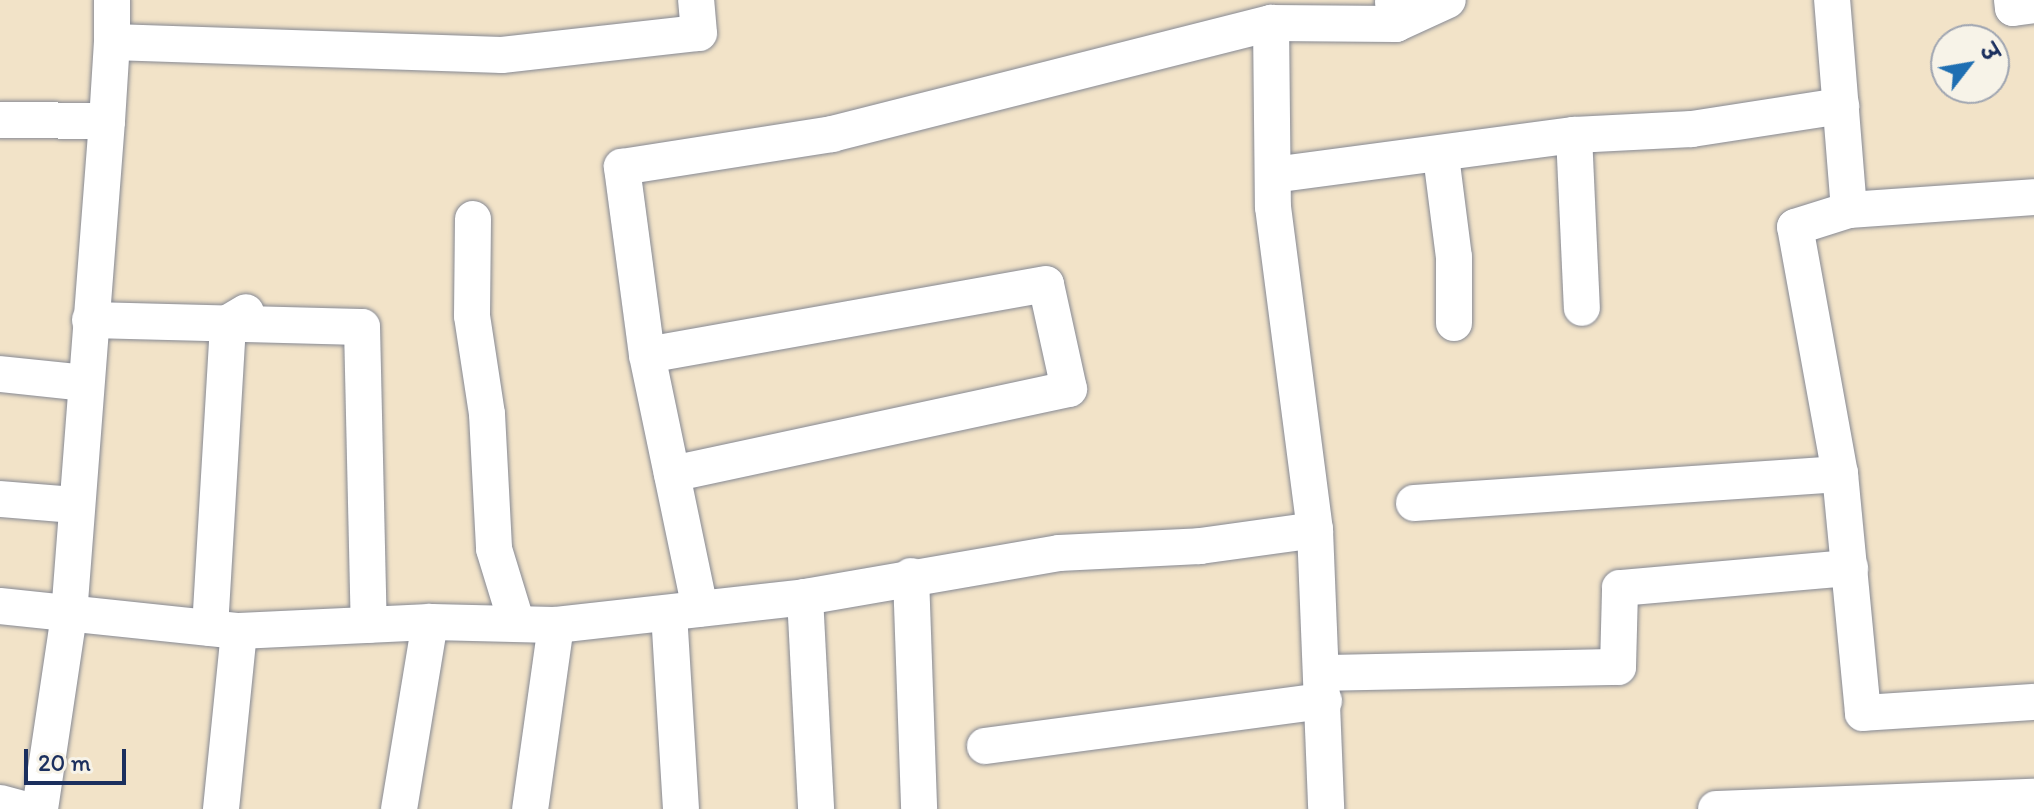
<!DOCTYPE html>
<html>
<head>
<meta charset="utf-8">
<style>
	body { margin:0 }
	#map { position:relative; width:2034px; height:809px; overflow:hidden; background:#f2e3c8; font-family:Itim,"Playpen Sans Deva",sans-serif }
	div>[style] { position:absolute }
	[style*='--x'] { left:calc(var(--x)*1px); top:calc(var(--y)*1px); width:calc(var(--w)*1px); rotate:calc(var(--a)*1deg) }
	.roads { filter:drop-shadow(0 0 2px #868993) drop-shadow(0 0 2px #868993) }
	.minor>* { height:36px; margin:-18px; padding:0 18px; transform-origin:18px; border-radius:18px; background:#fff }
	span { translate:-50% -50%; white-space:nowrap; text-align:center; line-height:1.15; -webkit-text-stroke:6px #f7f3e8; paint-order:stroke }
	.north { position:absolute; left:1930px; top:24px; width:80px; height:80px; box-sizing:border-box; background:#f7f3e8; border:2px solid #9fa5b1; border-radius:50%; rotate:59deg; font-size:22px; font-weight:700; line-height:32px; text-align:center; color:#1b2f5e }
	.north::after { content:''; display:block; margin:auto; width:28px; height:36px; background:#1f6fb2; clip-path:polygon(50% 0,100% 100%,50% 72%,0 100%) }
	.scale { position:absolute; left:24px; top:749px; width:102px; height:36px; box-sizing:border-box; border:4px solid #1b2f5e; border-top:0; padding-left:10px; font-size:24px; line-height:28px; white-space:nowrap; color:#1b2f5e; -webkit-text-stroke:6px #f7f3e8; paint-order:stroke }
</style>
</head>
<body>
<div id="map">
	<div class="roads">
		<div class="minor">
			<i style="--x:112;--y:0;--w:42;--a:90"></i>
			<i style="--x:2012;--y:0;--w:8;--a:83"></i>
			<i style="--x:2013;--y:8;--w:21;--a:-8"></i>
			<i style="--x:1393;--y:2;--w:22;--a:82"></i>
			<i style="--x:1396;--y:24;--w:57;--a:-24.8"></i>
			<i style="--x:1271;--y:23;--w:125;--a:0.5"></i>
			<i style="--x:0;--y:120;--w:107;--a:0.5"></i>
			<i style="--x:107;--y:121;--w:495;--a:94.4"></i>
			<i style="--x:69;--y:615;--w:196;--a:98.5"></i>
			<i style="--x:107;--y:121;--w:79;--a:-86.4"></i>
			<i style="--x:112;--y:42;--w:390;--a:1.9"></i>
			<i style="--x:502;--y:55;--w:198;--a:-6.4"></i>
			<i style="--x:699;--y:33;--w:33;--a:-95"></i>
			<i style="--x:1574;--y:135;--w:173;--a:87.4"></i>
			<i style="--x:1441;--y:156;--w:102;--a:82.7"></i>
			<i style="--x:1454;--y:257;--w:66;--a:90"></i>
			<i style="--x:1273;--y:175;--w:304;--a:-7.6"></i>
			<i style="--x:1574;--y:135;--w:118;--a:-2.9"></i>
			<i style="--x:1692;--y:129;--w:151;--a:-8.8"></i>
			<i style="--x:1849;--y:210;--w:185;--a:-4"></i>
			<i style="--x:473;--y:219;--w:97;--a:90.6"></i>
			<i style="--x:472;--y:316;--w:99;--a:81.3"></i>
			<i style="--x:487;--y:414;--w:135;--a:87"></i>
			<i style="--x:494;--y:549;--w:78;--a:73"></i>
			<i style="--x:90;--y:320;--w:272;--a:1.5"></i>
			<i style="--x:362;--y:327;--w:298;--a:88.7"></i>
			<i style="--x:647;--y:355;--w:190;--a:-97.6"></i>
			<i style="--x:622;--y:167;--w:213;--a:-8.9"></i>
			<i style="--x:832;--y:134;--w:453;--a:-14.2"></i>
			<i style="--x:1271;--y:23;--w:184;--a:89.4"></i>
			<i style="--x:1273;--y:207;--w:326;--a:82.6"></i>
			<i style="--x:0;--y:374;--w:85;--a:6"></i>
			<i style="--x:672;--y:474;--w:406;--a:-12.1"></i>
			<i style="--x:1069;--y:389;--w:107;--a:-102.4"></i>
			<i style="--x:1046;--y:284;--w:405;--a:169.9"></i>
			<i style="--x:647;--y:355;--w:259;--a:78.2"></i>
			<i style="--x:1840;--y:474;--w:240;--a:84.5"></i>
			<i style="--x:1863;--y:713;--w:171;--a:-3.7"></i>
			<i style="--x:0;--y:499;--w:75;--a:4.6"></i>
			<i style="--x:1414;--y:503;--w:427;--a:-3.9"></i>
			<i style="--x:1840;--y:474;--w:251;--a:-100.3"></i>
			<i style="--x:1795;--y:227;--w:57;--a:-17.5"></i>
			<i style="--x:1849;--y:210;--w:211;--a:-94.6"></i>
			<i style="--x:911;--y:576;--w:233;--a:88"></i>
			<i style="--x:805;--y:597;--w:212;--a:87"></i>
			<i style="--x:0;--y:606;--w:240;--a:6"></i>
			<i style="--x:239;--y:631;--w:191;--a:-2.7"></i>
			<i style="--x:430;--y:622;--w:190;--a:99.4"></i>
			<i style="--x:669;--y:613;--w:196;--a:86.5"></i>
			<i style="--x:430;--y:622;--w:126;--a:1.4"></i>
			<i style="--x:556;--y:625;--w:186;--a:98"></i>
			<i style="--x:556;--y:625;--w:251;--a:-6.4"></i>
			<i style="--x:805;--y:597;--w:258;--a:-9.8"></i>
			<i style="--x:1059;--y:553;--w:141;--a:-2.8"></i>
			<i style="--x:1200;--y:546;--w:116;--a:-7.9"></i>
			<i style="--x:1315;--y:530;--w:279;--a:87.7"></i>
			<i style="--x:210;--y:628;--w:306;--a:-86.6"></i>
			<i style="--x:228;--y:323;--w:21;--a:-31"></i>
			<i style="--x:1323;--y:673;--w:295;--a:-1.2"></i>
			<i style="--x:1618;--y:667;--w:79;--a:-88.5"></i>
			<i style="--x:1620;--y:588;--w:231;--a:-5"></i>
			<i style="--x:985;--y:746;--w:342;--a:-7.6"></i>
			<i style="--x:0;--y:803;--w:23;--a:15"></i>
			<i style="--x:221;--y:809;--w:179;--a:-84.2"></i>
			<i style="--x:1716;--y:809;--w:318;--a:-2.2"></i>
		</div>
	</div>
	<div class="north">उ</div>
	<div class="scale">20 m</div>
</div>
</body>
</html>
